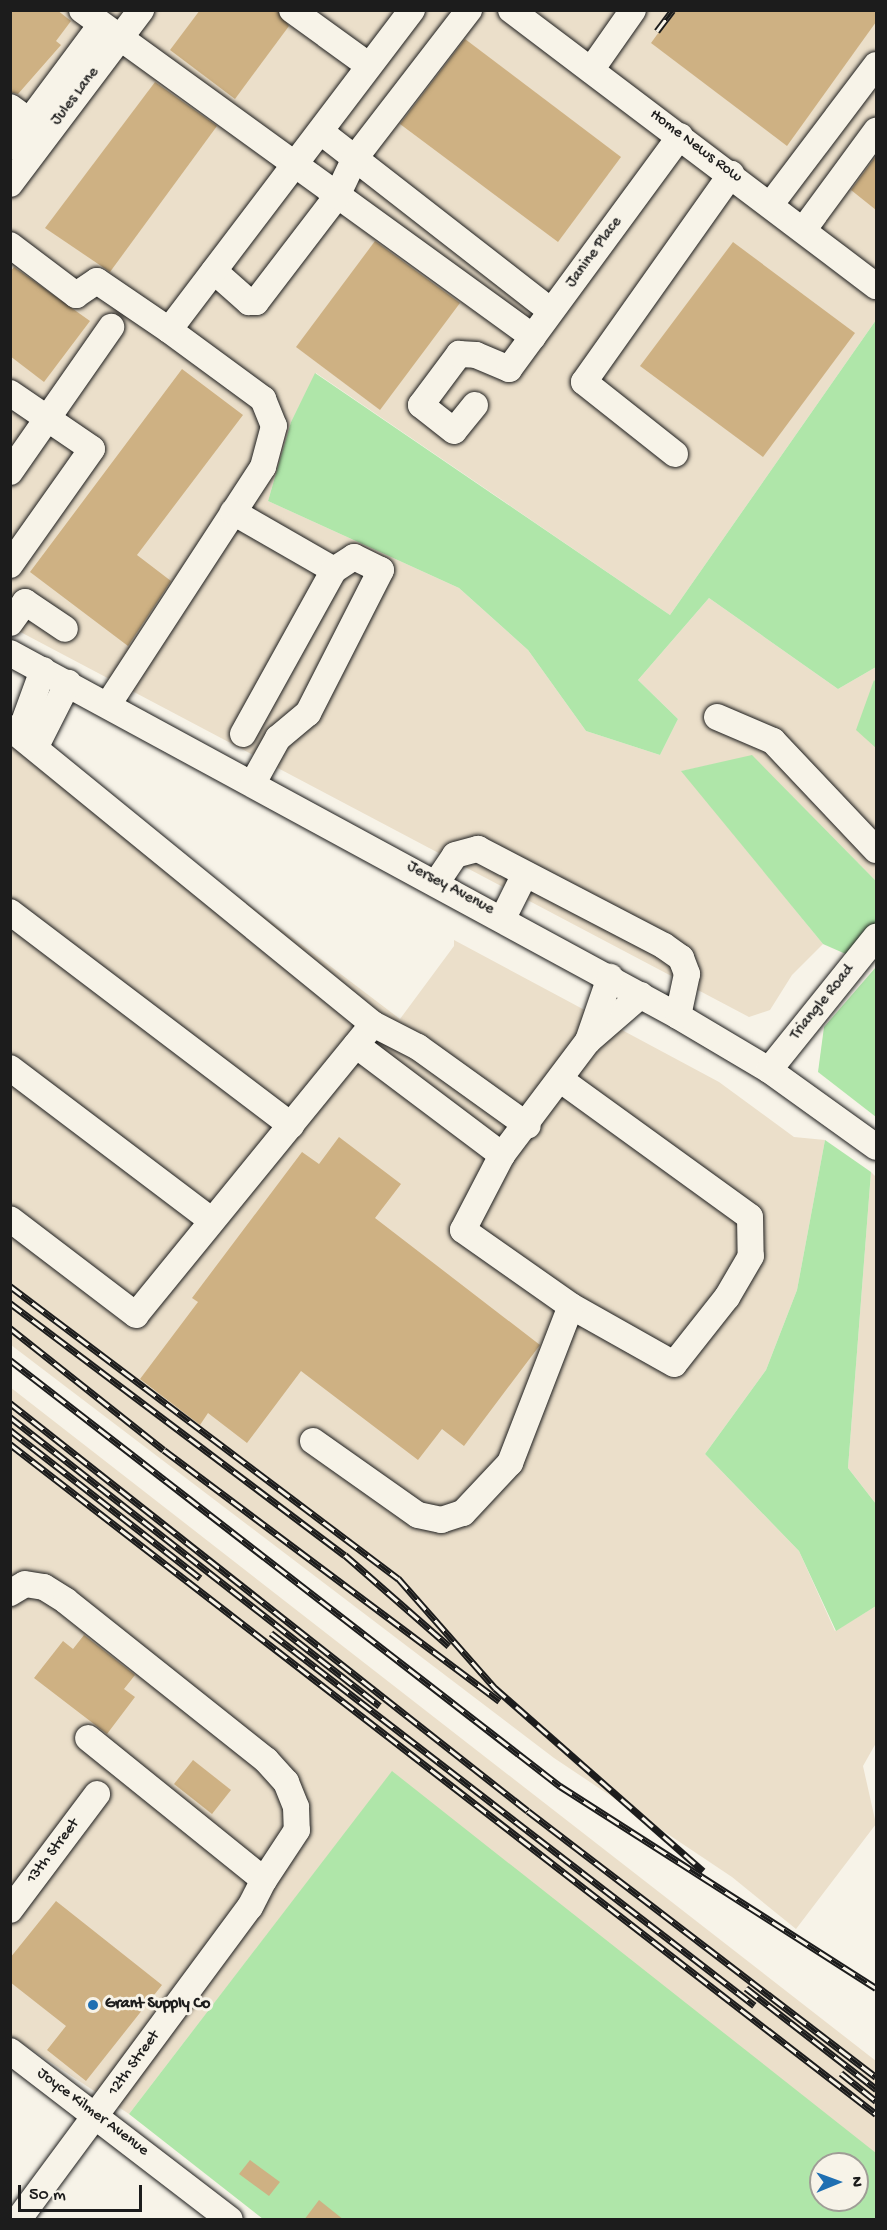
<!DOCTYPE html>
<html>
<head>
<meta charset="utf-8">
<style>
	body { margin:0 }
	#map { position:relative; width:887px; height:2230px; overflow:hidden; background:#f7f3e8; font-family:"Gochi Hand",sans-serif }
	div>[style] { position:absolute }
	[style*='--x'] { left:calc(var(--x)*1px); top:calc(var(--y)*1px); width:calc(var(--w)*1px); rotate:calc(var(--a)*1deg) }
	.built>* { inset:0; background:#ebdfca }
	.green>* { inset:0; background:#afe6a9 }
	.building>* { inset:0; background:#ceb183 }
	.roads { filter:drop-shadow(0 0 2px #1c1c1c) drop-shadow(0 0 2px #1c1c1c) }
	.minor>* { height:26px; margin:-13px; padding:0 13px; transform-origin:13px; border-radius:13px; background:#f7f3e8 }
	.rail>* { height:7px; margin-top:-3.5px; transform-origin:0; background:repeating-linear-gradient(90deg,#f7f3e8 0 14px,#1c1c1c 0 28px); box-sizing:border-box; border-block:2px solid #1c1c1c }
	.dots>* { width:16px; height:16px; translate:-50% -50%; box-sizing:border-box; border:3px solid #f7f3e8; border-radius:50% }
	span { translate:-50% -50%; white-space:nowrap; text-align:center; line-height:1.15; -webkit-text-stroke:6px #f7f3e8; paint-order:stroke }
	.street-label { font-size:16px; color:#1c1c1c }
	.poi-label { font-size:16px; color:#1c1c1c; font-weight:700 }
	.left { translate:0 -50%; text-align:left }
	.frame { position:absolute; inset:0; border:12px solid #1c1c1c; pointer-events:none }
	.north { position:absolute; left:809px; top:2152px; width:60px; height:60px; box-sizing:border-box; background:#f7f3e8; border:2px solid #9f9d96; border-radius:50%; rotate:89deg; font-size:16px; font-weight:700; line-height:24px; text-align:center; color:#1c1c1c }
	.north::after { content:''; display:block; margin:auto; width:21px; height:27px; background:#1f6fb2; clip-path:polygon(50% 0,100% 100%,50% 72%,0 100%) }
	.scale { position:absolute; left:18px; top:2185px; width:124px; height:27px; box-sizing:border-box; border:3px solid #1c1c1c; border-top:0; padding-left:8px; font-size:18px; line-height:21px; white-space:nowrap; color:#1c1c1c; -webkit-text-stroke:4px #f7f3e8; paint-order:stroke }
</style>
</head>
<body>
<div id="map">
	<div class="built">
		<i style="clip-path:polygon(10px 11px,876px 11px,876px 320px,670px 615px,316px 373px,291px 422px,268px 501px,459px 588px,528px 650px,586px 731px,660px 755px,678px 719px,638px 680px,709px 598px,838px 689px,876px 667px,876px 881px,752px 756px,682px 771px,823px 944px,792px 975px,770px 1010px,749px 1017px,11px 627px)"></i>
		<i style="clip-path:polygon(10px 723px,400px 1019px,454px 946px,454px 940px,719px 1082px,794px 1137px,825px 1140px,797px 1290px,766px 1370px,705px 1454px,799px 1551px,835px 1631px,876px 1606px,876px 1743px,863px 1766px,876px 1824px,796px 1929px,732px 1877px,554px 1758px,11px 1345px)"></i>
		<i style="clip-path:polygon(871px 1172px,876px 1177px,876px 1504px,848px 1468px)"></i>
		<i style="clip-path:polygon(10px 1387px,876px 2061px,876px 2154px,392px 1772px,129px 2114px,11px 2036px)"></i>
	</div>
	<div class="green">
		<i style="clip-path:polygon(876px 320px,876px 667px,838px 689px,709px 598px,638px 680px,678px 719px,660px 755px,586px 731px,528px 650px,459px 588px,268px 501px,291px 422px,315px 373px,670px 615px)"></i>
		<i style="clip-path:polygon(874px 680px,876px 682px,876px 748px,856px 730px)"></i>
		<i style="clip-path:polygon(752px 755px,876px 881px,876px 922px,848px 955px,823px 944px,681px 771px)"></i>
		<i style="clip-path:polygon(876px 967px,876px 1117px,818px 1072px,824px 1027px)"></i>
		<i style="clip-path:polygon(825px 1140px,871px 1172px,848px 1468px,876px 1504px,876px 1606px,836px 1631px,799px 1551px,705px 1454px,766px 1370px,797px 1290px)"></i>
		<i style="clip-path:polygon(evenodd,392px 1771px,876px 2153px,876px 2219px,263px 2219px,129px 2114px,392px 1771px,821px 2164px,857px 2164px,857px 2200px,821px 2200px,821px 2164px)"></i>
	</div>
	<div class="building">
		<i style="clip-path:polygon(10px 10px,57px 10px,71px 21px,56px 41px,61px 45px,18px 94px,10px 92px)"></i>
		<i style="clip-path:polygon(200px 10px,277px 10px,289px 26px,235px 99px,170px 50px)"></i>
		<i style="clip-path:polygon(675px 10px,876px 10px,876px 22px,787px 146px,651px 43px)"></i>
		<i style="clip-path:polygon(465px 39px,621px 157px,558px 242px,400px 124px)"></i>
		<i style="clip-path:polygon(155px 82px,217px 126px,110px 272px,45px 228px)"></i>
		<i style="clip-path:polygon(876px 156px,876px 210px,851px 190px)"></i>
		<i style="clip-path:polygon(375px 241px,460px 303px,380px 410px,296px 347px)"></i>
		<i style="clip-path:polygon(733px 242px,855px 333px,763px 457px,640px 366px)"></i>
		<i style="clip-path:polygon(14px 267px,90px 321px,44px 382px,10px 356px,10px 272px)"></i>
		<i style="clip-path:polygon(182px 369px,243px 415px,137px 555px,171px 581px,128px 646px,30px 572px)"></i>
		<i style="clip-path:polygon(339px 1137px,401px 1184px,375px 1218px,540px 1345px,464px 1446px,442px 1429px,418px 1460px,301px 1371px,247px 1443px,208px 1413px,200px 1425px,140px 1379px,198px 1302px,192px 1298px,302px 1152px,319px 1164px)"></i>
		<i style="clip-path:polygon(84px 1635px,135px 1675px,124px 1689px,135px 1697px,107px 1734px,34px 1678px,63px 1641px,73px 1649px)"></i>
		<i style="clip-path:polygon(193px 1760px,231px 1790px,212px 1814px,174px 1784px)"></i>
		<i style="clip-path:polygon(56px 1901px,162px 1985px,86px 2081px,47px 2050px,66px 2026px,10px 1982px,10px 1958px)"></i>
		<i style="clip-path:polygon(250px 2160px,280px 2182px,269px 2196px,239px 2174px)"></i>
		<i style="clip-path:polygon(319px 2200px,344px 2220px,304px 2220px)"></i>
	</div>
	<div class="roads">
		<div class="minor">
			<i style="--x:82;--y:10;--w:557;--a:35.94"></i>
			<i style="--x:292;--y:10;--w:94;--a:35.9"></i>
			<i style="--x:511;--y:10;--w:458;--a:37.1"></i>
			<i style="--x:591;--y:70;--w:73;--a:-55"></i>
			<i style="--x:10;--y:107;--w:41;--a:36"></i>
			<i style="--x:321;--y:132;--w:291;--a:37.9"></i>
			<i style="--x:10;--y:147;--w:152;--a:-53.3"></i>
			<i style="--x:10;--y:184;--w:218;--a:-53"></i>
			<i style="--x:771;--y:204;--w:174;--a:-52.9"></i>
			<i style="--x:804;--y:229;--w:122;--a:-53.7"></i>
			<i style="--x:10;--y:245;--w:83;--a:37.1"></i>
			<i style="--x:76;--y:295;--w:25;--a:-34"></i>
			<i style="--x:97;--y:281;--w:87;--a:34.2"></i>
			<i style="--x:169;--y:330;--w:117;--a:36.3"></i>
			<i style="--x:263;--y:399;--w:29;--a:68"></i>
			<i style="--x:274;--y:426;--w:42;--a:105"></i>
			<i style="--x:263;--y:467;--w:284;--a:123.1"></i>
			<i style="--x:214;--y:271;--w:47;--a:41.5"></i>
			<i style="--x:249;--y:302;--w:7;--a:0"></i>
			<i style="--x:256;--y:302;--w:133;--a:-52.6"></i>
			<i style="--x:337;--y:196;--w:42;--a:-64.7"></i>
			<i style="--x:355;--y:158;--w:187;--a:-52.4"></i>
			<i style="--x:169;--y:330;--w:402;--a:-52.8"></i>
			<i style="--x:10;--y:393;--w:99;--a:34.3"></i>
			<i style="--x:92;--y:449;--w:142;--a:125.3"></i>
			<i style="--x:475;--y:405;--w:33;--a:129"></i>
			<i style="--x:454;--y:431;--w:42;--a:-141.8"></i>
			<i style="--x:421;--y:405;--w:64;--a:-53.3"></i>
			<i style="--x:459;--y:354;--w:17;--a:3"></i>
			<i style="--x:476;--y:355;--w:36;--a:23"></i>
			<i style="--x:509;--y:369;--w:289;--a:-53.7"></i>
			<i style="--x:675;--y:454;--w:116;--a:-141.6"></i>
			<i style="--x:584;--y:382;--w:255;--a:-54.7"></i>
			<i style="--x:10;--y:472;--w:177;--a:-55.1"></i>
			<i style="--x:233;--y:512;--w:116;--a:29.9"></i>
			<i style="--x:10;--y:623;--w:26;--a:-54"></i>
			<i style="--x:25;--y:602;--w:48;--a:34"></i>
			<i style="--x:10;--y:653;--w:760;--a:28.52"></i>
			<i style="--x:678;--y:1016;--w:106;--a:30.7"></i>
			<i style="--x:769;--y:1070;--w:132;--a:35.7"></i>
			<i style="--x:717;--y:717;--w:61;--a:23.2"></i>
			<i style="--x:773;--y:741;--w:150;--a:46.6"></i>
			<i style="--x:10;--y:728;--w:468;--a:39.2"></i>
			<i style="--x:373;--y:1024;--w:375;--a:129.2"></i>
			<i style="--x:136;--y:1315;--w:158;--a:-142.7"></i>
			<i style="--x:20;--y:733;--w:67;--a:-69.9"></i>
			<i style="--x:243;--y:734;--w:188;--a:-61"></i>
			<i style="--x:334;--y:570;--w:24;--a:-33"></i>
			<i style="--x:354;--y:557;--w:30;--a:26"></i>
			<i style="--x:381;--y:570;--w:161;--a:117"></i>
			<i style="--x:308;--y:713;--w:39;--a:140"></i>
			<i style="--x:278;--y:738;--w:51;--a:119.1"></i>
			<i style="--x:36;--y:746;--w:71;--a:-63.1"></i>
			<i style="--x:437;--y:882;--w:32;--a:-56"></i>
			<i style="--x:455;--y:855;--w:24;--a:-15"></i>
			<i style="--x:478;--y:849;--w:210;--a:27.5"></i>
			<i style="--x:664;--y:946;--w:21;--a:35"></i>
			<i style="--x:681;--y:958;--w:17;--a:69"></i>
			<i style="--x:687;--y:974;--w:43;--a:102.1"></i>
			<i style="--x:10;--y:912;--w:353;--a:37.2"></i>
			<i style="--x:503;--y:918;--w:49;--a:-63.4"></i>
			<i style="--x:373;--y:1024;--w:51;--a:27.1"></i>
			<i style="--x:418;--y:1047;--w:135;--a:35.7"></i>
			<i style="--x:588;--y:1041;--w:70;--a:-41"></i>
			<i style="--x:356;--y:1045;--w:183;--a:37"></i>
			<i style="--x:10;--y:1068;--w:253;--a:37.1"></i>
			<i style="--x:769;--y:1070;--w:171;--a:-51.2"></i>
			<i style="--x:561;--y:1080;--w:233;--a:35.9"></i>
			<i style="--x:750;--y:1217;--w:39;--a:89"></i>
			<i style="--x:751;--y:1256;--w:48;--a:120.3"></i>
			<i style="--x:727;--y:1297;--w:85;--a:128.3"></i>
			<i style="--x:674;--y:1364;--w:118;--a:-150.6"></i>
			<i style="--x:313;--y:1441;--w:128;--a:35.2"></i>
			<i style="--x:418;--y:1515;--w:24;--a:12"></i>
			<i style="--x:441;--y:1520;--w:23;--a:-18"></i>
			<i style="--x:463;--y:1513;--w:69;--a:-46.8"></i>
			<i style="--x:510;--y:1463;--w:168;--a:-68.8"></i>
			<i style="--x:571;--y:1306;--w:132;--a:-144.9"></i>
			<i style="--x:463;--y:1230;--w:85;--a:-62.5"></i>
			<i style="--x:502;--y:1155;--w:143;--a:-53"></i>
			<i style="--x:588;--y:1041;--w:68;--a:-71"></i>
			<i style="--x:10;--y:1593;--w:17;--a:-31"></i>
			<i style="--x:25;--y:1584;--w:19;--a:9"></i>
			<i style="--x:44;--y:1587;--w:26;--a:32"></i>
			<i style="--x:66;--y:1601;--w:256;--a:38.5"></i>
			<i style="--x:266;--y:1760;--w:30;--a:48"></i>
			<i style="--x:286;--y:1782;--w:27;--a:68"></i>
			<i style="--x:296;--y:1807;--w:23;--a:88"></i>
			<i style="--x:297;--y:1830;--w:60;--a:123.4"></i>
			<i style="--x:264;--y:1880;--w:226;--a:-141.1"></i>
			<i style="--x:10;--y:1910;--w:145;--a:-53.1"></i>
			<i style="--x:10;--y:2051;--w:277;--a:37.5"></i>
			<i style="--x:18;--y:2220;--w:390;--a:-53.5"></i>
			<i style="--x:250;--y:1907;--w:30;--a:-63"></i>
		</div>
	</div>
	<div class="rail">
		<i style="--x:657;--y:31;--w:26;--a:-53"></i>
		<i style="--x:10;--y:1286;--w:486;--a:37"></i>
		<i style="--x:398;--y:1578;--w:147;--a:48.6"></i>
		<i style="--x:495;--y:1688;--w:277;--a:41.3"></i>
		<i style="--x:10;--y:1303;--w:419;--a:37"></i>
		<i style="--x:345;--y:1555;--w:138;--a:41.2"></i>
		<i style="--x:10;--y:1328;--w:196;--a:38.4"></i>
		<i style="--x:164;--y:1450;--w:419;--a:36.8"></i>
		<i style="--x:10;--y:1360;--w:696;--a:37.76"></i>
		<i style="--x:560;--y:1786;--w:375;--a:32.6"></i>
		<i style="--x:10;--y:1403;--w:659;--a:38.23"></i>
		<i style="--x:528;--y:1811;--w:438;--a:37.4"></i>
		<i style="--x:10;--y:1417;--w:469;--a:38"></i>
		<i style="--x:10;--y:1430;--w:241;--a:37.9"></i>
		<i style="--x:10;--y:1444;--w:1095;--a:37.73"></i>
		<i style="--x:271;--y:1633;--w:610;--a:37.6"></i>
		<i style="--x:746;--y:1988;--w:165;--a:37.8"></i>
		<i style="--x:841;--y:2073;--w:45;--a:38.7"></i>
	</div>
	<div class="dots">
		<i style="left:93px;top:2005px;background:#1f6fb2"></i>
	</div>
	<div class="street-label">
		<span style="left:76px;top:97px;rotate:-53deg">Jules Lane</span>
		<span style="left:695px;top:147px;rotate:37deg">Home News Row</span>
		<span style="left:595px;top:253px;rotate:-54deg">Janine Place</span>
		<span style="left:450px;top:889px;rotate:28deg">Jersey Avenue</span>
		<span style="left:823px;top:1003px;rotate:-51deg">Triangle Road</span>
		<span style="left:54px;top:1852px;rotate:-53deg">13th Street</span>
		<span style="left:135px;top:2064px;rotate:-54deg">12th Street</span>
		<span style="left:92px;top:2113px;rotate:37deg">Joyce Kilmer Avenue</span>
	</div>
	<div class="poi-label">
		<span class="left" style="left:105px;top:2005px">Grant Supply Co</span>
	</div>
	<div class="frame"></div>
	<div class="north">N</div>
	<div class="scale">50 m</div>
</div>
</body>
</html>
